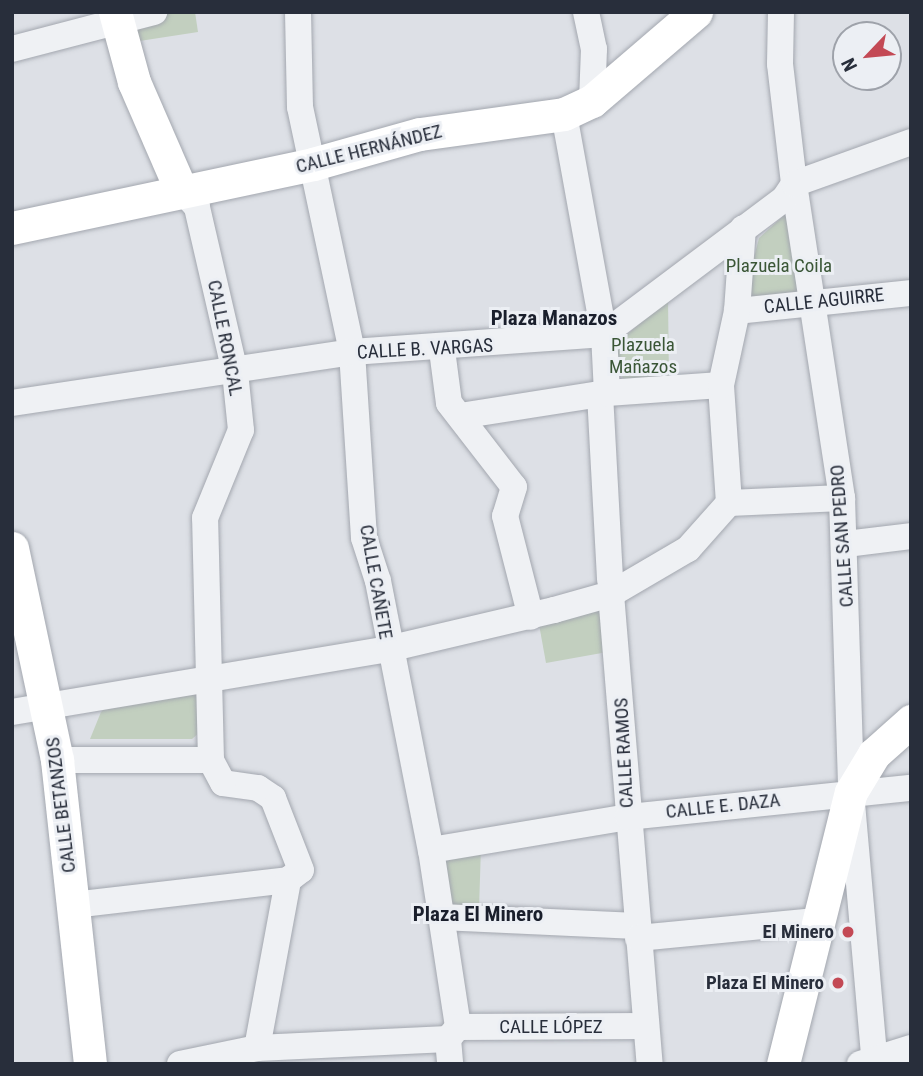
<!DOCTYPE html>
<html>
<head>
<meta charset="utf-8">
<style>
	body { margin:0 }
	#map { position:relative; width:923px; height:1076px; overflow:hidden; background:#dde0e6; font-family:"Roboto Condensed",sans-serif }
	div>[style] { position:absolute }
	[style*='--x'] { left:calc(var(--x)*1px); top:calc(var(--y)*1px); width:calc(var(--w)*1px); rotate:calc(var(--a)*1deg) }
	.green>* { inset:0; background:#c2cfbf }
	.roads { filter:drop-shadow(0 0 2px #a3a7af) drop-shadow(0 0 2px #a3a7af) }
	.minor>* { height:26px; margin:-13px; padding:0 13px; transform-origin:13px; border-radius:13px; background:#eff1f4 }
	.major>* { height:33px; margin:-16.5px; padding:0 16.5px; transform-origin:16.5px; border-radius:16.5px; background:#fff }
	.dots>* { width:19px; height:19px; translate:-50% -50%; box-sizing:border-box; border:4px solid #eceff4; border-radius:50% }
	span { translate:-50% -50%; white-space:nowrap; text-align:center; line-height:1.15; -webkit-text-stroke:6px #eceff4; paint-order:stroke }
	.street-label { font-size:19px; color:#282e3b }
	.park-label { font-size:19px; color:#3a5636 }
	.poi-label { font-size:19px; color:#282e3b; font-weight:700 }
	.right { translate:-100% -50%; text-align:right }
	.neighbourhood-label { font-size:21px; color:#1a1f2c; font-weight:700 }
	.frame { position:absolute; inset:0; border:14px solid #282e3b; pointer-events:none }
	.north { position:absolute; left:832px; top:21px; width:70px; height:70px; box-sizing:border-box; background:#eceff4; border:2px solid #9ea2aa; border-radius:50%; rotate:244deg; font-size:19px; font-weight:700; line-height:28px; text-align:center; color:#282e3b }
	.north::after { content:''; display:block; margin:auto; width:24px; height:32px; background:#c34955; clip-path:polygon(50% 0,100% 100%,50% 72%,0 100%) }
</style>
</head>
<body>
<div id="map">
	<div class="green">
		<i style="clip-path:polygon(128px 12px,195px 12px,198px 32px,133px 42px)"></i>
		<i style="clip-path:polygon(791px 209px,802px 291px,752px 297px,745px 292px,759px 238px)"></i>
		<i style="clip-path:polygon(668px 299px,669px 380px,623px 380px,616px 344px)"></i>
		<i style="clip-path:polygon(599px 608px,613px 651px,546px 663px,538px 619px)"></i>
		<i style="clip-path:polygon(198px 684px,199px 733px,192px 739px,90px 739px,101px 712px,123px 690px)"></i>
		<i style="clip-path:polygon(481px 847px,479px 909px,451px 908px,443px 855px)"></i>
	</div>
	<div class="roads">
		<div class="minor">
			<i style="--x:298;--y:12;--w:95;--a:88.8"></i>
			<i style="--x:300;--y:107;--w:250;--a:78"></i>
			<i style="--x:352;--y:352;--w:186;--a:86.3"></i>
			<i style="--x:364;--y:538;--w:45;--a:72"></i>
			<i style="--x:378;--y:581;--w:274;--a:78.9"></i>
			<i style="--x:431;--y:850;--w:179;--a:81.3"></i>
			<i style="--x:458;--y:1027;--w:16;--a:130"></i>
			<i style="--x:448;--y:1039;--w:25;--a:85"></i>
			<i style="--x:586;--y:12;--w:38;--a:78"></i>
			<i style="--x:594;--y:49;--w:52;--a:92.2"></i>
			<i style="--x:781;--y:12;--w:52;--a:91.1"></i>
			<i style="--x:780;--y:64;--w:121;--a:83.3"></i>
			<i style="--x:794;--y:184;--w:318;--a:81.3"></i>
			<i style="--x:842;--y:498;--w:294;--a:88.2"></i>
			<i style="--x:851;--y:792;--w:273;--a:85"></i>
			<i style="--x:12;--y:49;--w:147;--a:-14.6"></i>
			<i style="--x:564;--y:114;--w:224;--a:79.7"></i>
			<i style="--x:604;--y:334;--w:59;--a:87.1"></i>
			<i style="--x:737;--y:311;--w:175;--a:-5.9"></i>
			<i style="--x:442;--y:350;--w:53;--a:82.5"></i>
			<i style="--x:449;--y:403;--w:106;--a:52.3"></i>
			<i style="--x:514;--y:487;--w:30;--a:107"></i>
			<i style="--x:505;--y:516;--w:104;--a:75.6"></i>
			<i style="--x:600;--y:394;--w:186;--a:86.9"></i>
			<i style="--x:12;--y:403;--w:344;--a:-8.5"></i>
			<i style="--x:352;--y:352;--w:253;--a:-4.1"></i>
			<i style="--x:604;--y:334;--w:225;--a:-36.9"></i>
			<i style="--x:784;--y:199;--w:18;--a:-56"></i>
			<i style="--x:794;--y:184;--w:124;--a:-19.7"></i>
			<i style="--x:460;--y:416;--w:149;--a:-8.9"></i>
			<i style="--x:607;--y:393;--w:114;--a:-4"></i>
			<i style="--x:729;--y:503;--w:118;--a:-93.9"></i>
			<i style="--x:721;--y:385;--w:76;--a:-77.8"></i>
			<i style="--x:737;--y:311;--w:83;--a:-85.9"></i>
			<i style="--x:729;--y:503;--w:113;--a:-2.5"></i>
			<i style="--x:846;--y:544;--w:65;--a:-7"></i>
			<i style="--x:611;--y:594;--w:472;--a:85.3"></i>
			<i style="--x:12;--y:712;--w:381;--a:-9.5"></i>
			<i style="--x:388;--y:649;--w:171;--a:-13.2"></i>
			<i style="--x:554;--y:610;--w:59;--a:-15.7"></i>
			<i style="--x:611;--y:594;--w:89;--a:-30.3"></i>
			<i style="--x:688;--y:549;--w:62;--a:-48.3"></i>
			<i style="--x:57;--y:760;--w:154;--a:0"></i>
			<i style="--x:431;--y:850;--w:200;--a:-9.5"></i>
			<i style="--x:628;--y:817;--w:284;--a:-5.9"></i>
			<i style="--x:73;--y:905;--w:216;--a:-6.6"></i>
			<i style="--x:288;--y:880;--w:16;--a:-38"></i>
			<i style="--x:301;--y:870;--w:77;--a:-111.3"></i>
			<i style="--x:273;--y:798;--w:18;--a:-146"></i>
			<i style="--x:258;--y:788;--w:35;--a:-172"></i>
			<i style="--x:223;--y:783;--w:26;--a:-118"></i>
			<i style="--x:211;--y:760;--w:242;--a:-91.4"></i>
			<i style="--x:205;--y:518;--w:95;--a:-67.8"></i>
			<i style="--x:241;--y:430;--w:58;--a:-95.9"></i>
			<i style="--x:235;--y:372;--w:169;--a:-103"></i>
			<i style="--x:197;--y:207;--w:23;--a:-133"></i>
			<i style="--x:441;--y:917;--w:196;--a:2.6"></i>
			<i style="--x:638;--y:938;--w:179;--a:-5.5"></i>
			<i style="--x:458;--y:1027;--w:187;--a:-0.3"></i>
			<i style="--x:257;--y:1048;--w:171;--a:-79.5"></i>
			<i style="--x:180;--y:1064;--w:79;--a:-11.7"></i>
			<i style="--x:257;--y:1048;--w:191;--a:-2.7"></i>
			<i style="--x:860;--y:1064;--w:53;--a:-17.4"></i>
		</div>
		<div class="major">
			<i style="--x:115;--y:12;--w:73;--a:74.8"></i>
			<i style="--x:134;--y:82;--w:118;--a:66.5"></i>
			<i style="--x:12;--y:228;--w:308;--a:-12"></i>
			<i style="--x:313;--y:164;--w:111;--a:-15.7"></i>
			<i style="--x:420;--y:134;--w:145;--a:-7.9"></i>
			<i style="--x:564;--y:114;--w:31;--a:-25"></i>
			<i style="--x:592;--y:101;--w:137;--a:-40.6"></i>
			<i style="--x:12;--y:548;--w:217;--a:78"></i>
			<i style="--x:57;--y:760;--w:306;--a:83.8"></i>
			<i style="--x:783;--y:1064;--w:280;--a:-76"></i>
			<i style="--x:851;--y:792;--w:44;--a:-58.8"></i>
			<i style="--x:874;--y:754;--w:50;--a:-41.7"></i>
		</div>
	</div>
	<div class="dots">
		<i style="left:848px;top:932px;background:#c34955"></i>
		<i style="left:838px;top:983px;background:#c34955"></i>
	</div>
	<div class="street-label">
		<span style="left:369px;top:149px;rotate:-14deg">CALLE HERNÁNDEZ</span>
		<span style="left:824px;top:301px;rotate:-6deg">CALLE AGUIRRE</span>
		<span style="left:225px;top:338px;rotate:79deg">CALLE RONCAL</span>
		<span style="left:425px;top:349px;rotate:-3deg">CALLE B. VARGAS</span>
		<span style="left:842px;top:536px;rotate:-94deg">CALLE SAN PEDRO</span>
		<span style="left:376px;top:582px;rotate:80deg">CALLE CAÑETE</span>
		<span style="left:624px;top:753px;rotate:-93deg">CALLE RAMOS</span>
		<span style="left:61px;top:805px;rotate:-97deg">CALLE BETANZOS</span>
		<span style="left:723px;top:806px;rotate:-6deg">CALLE E. DAZA</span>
		<span style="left:551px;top:1027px">CALLE LÓPEZ</span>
	</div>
	<div class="park-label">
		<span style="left:779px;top:266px">Plazuela Coila</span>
		<span style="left:643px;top:356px">Plazuela<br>Mañazos</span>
	</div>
	<div class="poi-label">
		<span class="right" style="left:834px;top:932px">El Minero</span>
		<span class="right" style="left:824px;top:983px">Plaza El Minero</span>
	</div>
	<div class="neighbourhood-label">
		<span style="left:554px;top:318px">Plaza Manazos</span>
		<span style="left:478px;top:914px">Plaza El Minero</span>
	</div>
	<div class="frame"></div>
	<div class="north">N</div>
</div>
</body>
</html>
